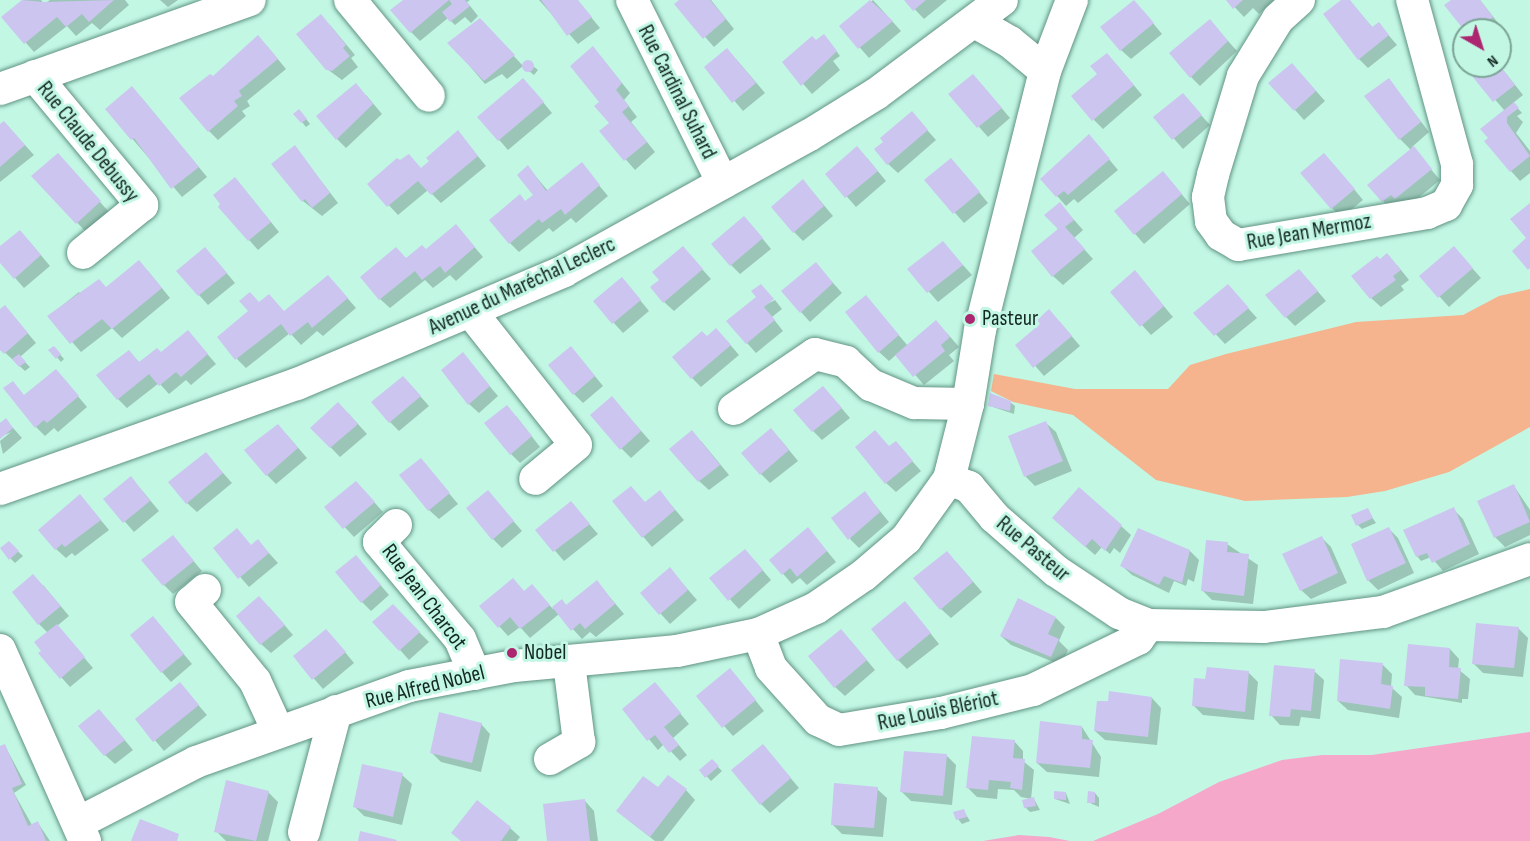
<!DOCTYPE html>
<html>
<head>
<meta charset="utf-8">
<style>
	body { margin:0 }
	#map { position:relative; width:1530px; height:841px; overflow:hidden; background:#c2f7e4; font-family:"Sofia Sans Condensed",sans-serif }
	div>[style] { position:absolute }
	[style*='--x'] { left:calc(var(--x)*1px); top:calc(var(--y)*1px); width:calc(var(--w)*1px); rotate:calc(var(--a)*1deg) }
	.green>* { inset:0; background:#f5b48d }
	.water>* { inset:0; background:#f5a8c9 }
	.shadow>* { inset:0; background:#0003 }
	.building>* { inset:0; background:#ccc5f0 }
	.round { border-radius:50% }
	.roads { filter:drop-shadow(0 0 2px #619383) drop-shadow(0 0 2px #619383) }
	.minor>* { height:32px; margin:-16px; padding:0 16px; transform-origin:16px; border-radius:16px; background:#fff }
	.dots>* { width:16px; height:16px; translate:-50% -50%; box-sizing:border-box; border:3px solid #c2f7e4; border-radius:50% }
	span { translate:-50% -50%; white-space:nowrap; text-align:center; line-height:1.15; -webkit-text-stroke:6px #c2f7e4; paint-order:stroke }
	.street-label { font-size:22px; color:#132821 }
	.poi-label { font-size:22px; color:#132821 }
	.left { translate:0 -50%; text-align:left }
	.north { position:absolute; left:1452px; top:18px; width:60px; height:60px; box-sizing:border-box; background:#c2f7e4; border:2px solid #7ca496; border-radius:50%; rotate:141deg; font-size:16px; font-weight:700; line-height:24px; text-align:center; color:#132821 }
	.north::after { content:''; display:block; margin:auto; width:21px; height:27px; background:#ac2770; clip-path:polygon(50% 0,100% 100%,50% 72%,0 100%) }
</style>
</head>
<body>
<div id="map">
	<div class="green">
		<i style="clip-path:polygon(1530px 289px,1530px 427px,1449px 472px,1385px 491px,1347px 497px,1245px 501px,1156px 480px,1073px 415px,1013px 402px,991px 391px,994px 374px,1075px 389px,1168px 389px,1190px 365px,1226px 354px,1356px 322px,1463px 315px,1499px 296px)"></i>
	</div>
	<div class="water">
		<i style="clip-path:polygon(1530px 732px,1530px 841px,1093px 841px,1158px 814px,1219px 782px,1282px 760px,1322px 755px,1372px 755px)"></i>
		<i style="clip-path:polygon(1019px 835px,1049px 837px,1070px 841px,983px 841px)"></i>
	</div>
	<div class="shadow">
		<i style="clip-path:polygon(24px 0,41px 0,44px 4px,50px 0,125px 0,129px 5px,100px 30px,92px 23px,76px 36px,67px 26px,34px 52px,3px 17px)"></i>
		<i style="clip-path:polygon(160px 0,178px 0,168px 7px)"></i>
		<i style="clip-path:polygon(407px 0,470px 0,467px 2px,478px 16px,471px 23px,465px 17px,455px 25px,448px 18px,420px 41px,411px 32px)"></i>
		<i style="clip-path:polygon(539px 0,577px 0,600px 28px,578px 44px)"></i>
		<i style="clip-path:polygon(681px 0,711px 0,734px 29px,714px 47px,676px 4px)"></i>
		<i style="clip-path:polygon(873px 0,901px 31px,869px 58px,841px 26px)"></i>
		<i style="clip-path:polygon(906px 0,947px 0,924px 19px)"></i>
		<i style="clip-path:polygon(1228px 0,1274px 0,1259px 14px,1253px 8px,1244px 17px)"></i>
		<i style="clip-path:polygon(1343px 0,1349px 0,1373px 28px,1379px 24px,1397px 45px,1368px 68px,1359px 59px)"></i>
		<i style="clip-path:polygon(1453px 0,1480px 0,1502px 28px,1466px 30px)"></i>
		<i style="clip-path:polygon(1143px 11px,1162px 34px,1131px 59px,1121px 50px)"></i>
		<i style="clip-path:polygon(1210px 21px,1237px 51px,1200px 86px,1191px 77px)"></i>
		<i style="clip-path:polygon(330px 25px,355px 55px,351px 58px,358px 67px,342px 80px,327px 69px)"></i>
		<i style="clip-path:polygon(489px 29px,524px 67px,528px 62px,538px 70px,534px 75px,523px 66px,507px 79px,502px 74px,485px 84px,450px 43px)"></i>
		<i style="clip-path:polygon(828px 40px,840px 56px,833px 61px,840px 70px,812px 94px,784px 62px)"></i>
		<i style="clip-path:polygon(267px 46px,286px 69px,247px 101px,250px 106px,242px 111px,246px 116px,218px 140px,209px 131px,213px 78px)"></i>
		<i style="clip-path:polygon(602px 58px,630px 93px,624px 100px,637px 117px,631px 122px,655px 152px,635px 170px,601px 131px,611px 123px,601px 102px)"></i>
		<i style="clip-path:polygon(736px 59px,765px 93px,743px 111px,706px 67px)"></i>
		<i style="clip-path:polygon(1116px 64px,1142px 95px,1103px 129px,1094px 120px,1099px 74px)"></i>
		<i style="clip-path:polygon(1476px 66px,1500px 66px,1523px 95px,1513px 103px,1522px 113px,1517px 116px,1523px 122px,1516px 133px,1530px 151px,1530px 173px,1520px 181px,1511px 171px,1505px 111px,1470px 71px)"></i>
		<i style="clip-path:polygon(1301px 74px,1325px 101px,1304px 120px,1295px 110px)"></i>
		<i style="clip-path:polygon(1389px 80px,1429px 132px,1412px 147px,1440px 180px,1406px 208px,1392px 210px,1383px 201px,1411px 150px,1400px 139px)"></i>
		<i style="clip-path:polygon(982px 85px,1010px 118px,988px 137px,950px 94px)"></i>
		<i style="clip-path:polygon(533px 90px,552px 113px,508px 150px,479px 117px)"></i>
		<i style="clip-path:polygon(366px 95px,382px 114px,346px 148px,337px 139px)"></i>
		<i style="clip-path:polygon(141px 97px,207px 177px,182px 197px,107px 109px)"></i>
		<i style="clip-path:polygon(1192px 105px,1210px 125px,1183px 149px,1155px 117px)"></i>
		<i style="clip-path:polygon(912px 113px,936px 140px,898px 173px,888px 164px)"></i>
		<i style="clip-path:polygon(303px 115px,310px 124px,306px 127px,302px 122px)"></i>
		<i style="clip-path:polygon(0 126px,13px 132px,34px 155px,0 182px)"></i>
		<i style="clip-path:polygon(458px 132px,486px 166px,441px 203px,428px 190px,398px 215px,369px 184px,400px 162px,422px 169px)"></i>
		<i style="clip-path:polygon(1098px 146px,1118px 170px,1078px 203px,1074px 199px,1066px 206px,1042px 179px)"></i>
		<i style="clip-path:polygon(295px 147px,338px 203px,322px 216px,303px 201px)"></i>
		<i style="clip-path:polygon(867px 158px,886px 181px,856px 207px,827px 174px)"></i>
		<i style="clip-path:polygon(581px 164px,608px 196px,576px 223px,571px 218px,553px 232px,549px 228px,519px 252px,510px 243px,526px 203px,535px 195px,528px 167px,548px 191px)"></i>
		<i style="clip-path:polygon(67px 165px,109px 212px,86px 232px,33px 176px)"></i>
		<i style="clip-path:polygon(1334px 165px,1363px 200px,1341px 218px,1332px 208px)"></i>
		<i style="clip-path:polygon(960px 169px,988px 203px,964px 223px,926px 180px)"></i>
		<i style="clip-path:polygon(1172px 183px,1190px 204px,1144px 244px,1116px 212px)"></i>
		<i style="clip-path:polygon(244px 189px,279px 232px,258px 250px,220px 207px)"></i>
		<i style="clip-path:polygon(812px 191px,833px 216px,803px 241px,794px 232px)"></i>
		<i style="clip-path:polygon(1060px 204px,1083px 230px,1074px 238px,1093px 259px,1063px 285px,1053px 276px)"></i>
		<i style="clip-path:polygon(753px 227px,771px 249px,740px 274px,731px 265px)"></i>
		<i style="clip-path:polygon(465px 236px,483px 257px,456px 281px,450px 275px,433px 288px,425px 280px,390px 308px,380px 299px,406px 260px)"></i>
		<i style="clip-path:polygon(29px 241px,50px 266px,24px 288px,0 261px,0 248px)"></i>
		<i style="clip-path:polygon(943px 243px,972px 275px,938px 302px,909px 269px)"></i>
		<i style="clip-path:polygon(214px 258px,235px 283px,208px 305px,199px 295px)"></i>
		<i style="clip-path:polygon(692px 258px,711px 279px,674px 311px,664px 302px)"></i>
		<i style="clip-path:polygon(1463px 258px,1481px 278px,1449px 307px,1421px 276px)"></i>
		<i style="clip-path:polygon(1397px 265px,1409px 280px,1401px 286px,1404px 290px,1381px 307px,1371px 298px)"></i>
		<i style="clip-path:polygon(148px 271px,170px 298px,122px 338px,112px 328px,81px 352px,49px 316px,79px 292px,82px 296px,107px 289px)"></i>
		<i style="clip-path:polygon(1135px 272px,1173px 317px,1151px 335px,1112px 292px)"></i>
		<i style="clip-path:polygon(825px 274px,842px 293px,810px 322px,801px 312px)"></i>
		<i style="clip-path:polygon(1308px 280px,1326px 301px,1295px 326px,1286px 317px)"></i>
		<i style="clip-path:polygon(337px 286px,356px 308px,323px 336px,317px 331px,301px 345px,290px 333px,246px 368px,237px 359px,260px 303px,285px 312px)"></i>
		<i style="clip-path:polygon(631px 289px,649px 311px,623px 333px,595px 302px)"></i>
		<i style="clip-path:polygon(1237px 296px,1257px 318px,1225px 344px,1196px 313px)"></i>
		<i style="clip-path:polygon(866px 297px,908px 346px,946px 332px,959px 347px,949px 355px,954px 361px,924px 385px,897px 354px,889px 361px,879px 352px)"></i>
		<i style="clip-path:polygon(775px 300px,782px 309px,772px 317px,783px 331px,756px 353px,747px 343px,763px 306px)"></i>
		<i style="clip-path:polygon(0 311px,14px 317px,36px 343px,20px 357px,30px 367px,25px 371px,0 348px)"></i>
		<i style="clip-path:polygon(1059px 321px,1080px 346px,1044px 376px,1017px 345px)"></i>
		<i style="clip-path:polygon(707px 338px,726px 340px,739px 355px,701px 387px,692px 378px)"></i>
		<i style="clip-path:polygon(197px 342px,216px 364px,191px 385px,186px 380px,169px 394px,159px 383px,127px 408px,118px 399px,129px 352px,140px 363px)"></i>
		<i style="clip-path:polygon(51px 350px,58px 352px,64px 359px,61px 362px)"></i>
		<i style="clip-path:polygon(462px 354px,498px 396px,479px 413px,469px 404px)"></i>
		<i style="clip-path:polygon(580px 358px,603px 386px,583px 403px,574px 394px)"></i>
		<i style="clip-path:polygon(65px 381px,87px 407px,58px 432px,54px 428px,45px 436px,36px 427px,25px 396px)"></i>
		<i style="clip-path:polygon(412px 387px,429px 406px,399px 431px,390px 422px)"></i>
		<i style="clip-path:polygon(832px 397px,850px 418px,822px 440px,813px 431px)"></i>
		<i style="clip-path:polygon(1010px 402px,1015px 406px,1014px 414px,990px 406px)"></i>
		<i style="clip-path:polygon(621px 408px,650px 441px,631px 458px,621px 448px)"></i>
		<i style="clip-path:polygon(348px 413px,367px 434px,340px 457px,312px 428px)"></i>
		<i style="clip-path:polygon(516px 416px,540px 447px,520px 463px,511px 454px)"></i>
		<i style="clip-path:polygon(6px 420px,22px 438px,3px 454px,0 441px,11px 432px,0 437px,0 423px)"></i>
		<i style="clip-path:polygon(1046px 423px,1056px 432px,1072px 471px,1035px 486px,1026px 477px,1010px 437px)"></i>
		<i style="clip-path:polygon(287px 435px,307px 458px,276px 484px,267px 475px)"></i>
		<i style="clip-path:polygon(780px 439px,798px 461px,770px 483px,761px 474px)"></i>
		<i style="clip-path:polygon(701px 441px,729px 475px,709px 490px,699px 481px)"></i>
		<i style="clip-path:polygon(896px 443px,921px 471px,896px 492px,886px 483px,890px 448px)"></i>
		<i style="clip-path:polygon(206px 454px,232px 483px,197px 512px,187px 503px)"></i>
		<i style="clip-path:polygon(421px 460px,458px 504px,439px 519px,429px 510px)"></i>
		<i style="clip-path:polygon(1514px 486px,1530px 510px,1530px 535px,1505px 547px,1495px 537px)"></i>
		<i style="clip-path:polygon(140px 488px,159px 511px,134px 532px,105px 499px)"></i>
		<i style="clip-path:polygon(488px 492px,522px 531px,502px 548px,493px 539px)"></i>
		<i style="clip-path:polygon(660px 492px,684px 520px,652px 547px,614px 502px,646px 504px)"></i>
		<i style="clip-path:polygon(366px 493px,383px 512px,354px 537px,326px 507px)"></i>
		<i style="clip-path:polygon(865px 493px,889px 522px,859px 548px,850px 539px)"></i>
		<i style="clip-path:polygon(571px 503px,598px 534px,564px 561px,537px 530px)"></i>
		<i style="clip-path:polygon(89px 506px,109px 530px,75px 556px,72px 553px,66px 558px,56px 549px)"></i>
		<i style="clip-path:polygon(1453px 509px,1463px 519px,1479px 554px,1443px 571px,1431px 557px,1421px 561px,1417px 556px)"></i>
		<i style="clip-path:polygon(1367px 510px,1376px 523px,1362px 529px,1358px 525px)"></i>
		<i style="clip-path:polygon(1121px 526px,1131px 535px,1120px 553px,1114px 548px,1110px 554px,1102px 547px,1095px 555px,1063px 527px)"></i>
		<i style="clip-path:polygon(1389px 529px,1398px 538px,1414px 573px,1378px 590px,1368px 580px,1353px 545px)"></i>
		<i style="clip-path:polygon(173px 537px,202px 571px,173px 594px,164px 585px)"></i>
		<i style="clip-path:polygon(1322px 538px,1331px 547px,1347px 583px,1311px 599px,1301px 590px)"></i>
		<i style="clip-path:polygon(817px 539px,836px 562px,807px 585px,800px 578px,792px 584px,771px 560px)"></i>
		<i style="clip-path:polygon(9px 543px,23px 556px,15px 563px,1px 549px)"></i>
		<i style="clip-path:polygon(1227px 544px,1258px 565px,1253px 604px,1212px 600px,1202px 590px)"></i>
		<i style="clip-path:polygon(252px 546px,267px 551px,278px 563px,249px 587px,215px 548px)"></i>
		<i style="clip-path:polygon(1190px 551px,1199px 560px,1194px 582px,1188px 579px,1186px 586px,1174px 581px,1169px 593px,1132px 575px,1122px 566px)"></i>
		<i style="clip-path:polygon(754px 560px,771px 580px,739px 609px,711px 579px)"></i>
		<i style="clip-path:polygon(956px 562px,982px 592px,951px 618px,941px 609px)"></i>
		<i style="clip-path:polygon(365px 567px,389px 595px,371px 611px,362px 602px)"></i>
		<i style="clip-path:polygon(670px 569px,697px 600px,670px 624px,642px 593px)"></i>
		<i style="clip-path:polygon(597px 582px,624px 614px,596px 637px,590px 632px,582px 639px,559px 614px,530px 638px,520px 627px,508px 636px,499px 626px,532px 586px,553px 609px,562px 601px,567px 606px)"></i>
		<i style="clip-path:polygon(43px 585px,69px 616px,57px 626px,93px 668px,70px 687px,61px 677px,48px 633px,39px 624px)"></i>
		<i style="clip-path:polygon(393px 606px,429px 642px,409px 660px,375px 622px)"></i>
		<i style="clip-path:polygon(269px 607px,293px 635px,271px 653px,261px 644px)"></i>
		<i style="clip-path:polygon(914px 613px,939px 644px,907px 669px,898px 660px)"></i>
		<i style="clip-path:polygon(1056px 618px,1065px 627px,1059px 641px,1068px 650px,1061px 665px,1011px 645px,1001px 636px)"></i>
		<i style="clip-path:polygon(162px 628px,192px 664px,171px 682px,162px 672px)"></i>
		<i style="clip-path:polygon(1518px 628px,1528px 638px,1523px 677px,1483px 673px,1474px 664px)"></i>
		<i style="clip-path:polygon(335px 640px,354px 663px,323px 689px,295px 657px)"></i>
		<i style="clip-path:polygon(850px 640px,875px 670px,845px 696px,835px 687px)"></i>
		<i style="clip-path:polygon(1450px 649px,1459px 659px,1458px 669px,1470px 679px,1468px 699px,1462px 699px,1462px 703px,1415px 695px,1406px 685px)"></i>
		<i style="clip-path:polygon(1383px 665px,1392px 674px,1391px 687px,1402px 697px,1399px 718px,1348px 710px,1338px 701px)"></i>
		<i style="clip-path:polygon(1314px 671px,1324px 680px,1320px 719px,1301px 717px,1299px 726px,1280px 725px,1271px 715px)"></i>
		<i style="clip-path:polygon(1248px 672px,1258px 682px,1254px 720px,1203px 715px,1193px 705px,1207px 683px)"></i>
		<i style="clip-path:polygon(739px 680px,764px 711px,733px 736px,698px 697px)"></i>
		<i style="clip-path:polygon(180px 684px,207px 715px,164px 751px,137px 719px)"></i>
		<i style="clip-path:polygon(664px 694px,689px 724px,673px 738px,687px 755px,680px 761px,664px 744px,658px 750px,624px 709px)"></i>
		<i style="clip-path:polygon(1152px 698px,1161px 708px,1157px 745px,1105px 740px,1095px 731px)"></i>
		<i style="clip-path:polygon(108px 720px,133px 750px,115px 764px,105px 755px)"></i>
		<i style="clip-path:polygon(481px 724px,490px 734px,481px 772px,441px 762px,431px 752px)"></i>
		<i style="clip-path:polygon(1082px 727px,1101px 757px,1099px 777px,1047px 772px,1037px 763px)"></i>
		<i style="clip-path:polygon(1014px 741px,1023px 751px,1023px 761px,1034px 770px,1031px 799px,1021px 797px,1014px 790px,998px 789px,997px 799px,977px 797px,968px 788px)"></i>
		<i style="clip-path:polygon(5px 746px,26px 785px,14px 793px,32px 825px,38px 823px,50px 841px,2px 841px,0 748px)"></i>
		<i style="clip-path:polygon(772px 756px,799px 788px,770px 813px,761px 804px)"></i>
		<i style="clip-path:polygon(947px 756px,956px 765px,952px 805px,911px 801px,901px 791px)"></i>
		<i style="clip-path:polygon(712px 761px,722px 771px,711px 781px,701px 770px)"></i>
		<i style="clip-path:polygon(402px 775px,412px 784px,402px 825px,364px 816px,354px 806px)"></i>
		<i style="clip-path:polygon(658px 789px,686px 790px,695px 800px,663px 841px,655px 841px,628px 820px)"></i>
		<i style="clip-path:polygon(877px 789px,887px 798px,883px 837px,842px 834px,832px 824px)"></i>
		<i style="clip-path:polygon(268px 792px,278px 802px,268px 841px,226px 841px,216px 831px)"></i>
		<i style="clip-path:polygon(1066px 793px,1070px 804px,1055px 799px)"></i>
		<i style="clip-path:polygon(1095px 793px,1099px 798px,1099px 807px,1088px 802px)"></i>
		<i style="clip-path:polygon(1034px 799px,1040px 810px,1030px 812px,1025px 807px)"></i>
		<i style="clip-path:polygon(585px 801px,594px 811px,598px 841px,548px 841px)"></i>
		<i style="clip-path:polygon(963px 810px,970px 821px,962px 824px,958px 819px)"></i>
		<i style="clip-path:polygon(510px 828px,520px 837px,517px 841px,461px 841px)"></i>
	</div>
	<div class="building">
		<i style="clip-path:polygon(22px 0,44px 2px,114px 0,89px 22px,82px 14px,66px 27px,57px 17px,24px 44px,1px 17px)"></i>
		<i style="clip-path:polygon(403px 0,465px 0,470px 6px,450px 22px,442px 12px,452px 4px,449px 0,410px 33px,390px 10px)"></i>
		<i style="clip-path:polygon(541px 0,578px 0,592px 17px,567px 36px)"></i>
		<i style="clip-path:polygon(679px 0,710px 0,726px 19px,703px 39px,674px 4px)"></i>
		<i style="clip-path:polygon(870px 0,893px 21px,858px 49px,839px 26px)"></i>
		<i style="clip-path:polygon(904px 0,926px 0,913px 11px)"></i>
		<i style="clip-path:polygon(1134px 0,1154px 23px,1120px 51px,1100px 27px)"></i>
		<i style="clip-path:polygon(1226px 0,1243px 0,1233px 9px)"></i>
		<i style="clip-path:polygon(1341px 0,1350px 0,1372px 27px,1379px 22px,1389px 35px,1358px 60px,1323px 14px)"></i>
		<i style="clip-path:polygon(1451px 0,1480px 0,1493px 17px,1478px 30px,1464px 30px,1444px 5px)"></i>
		<i style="clip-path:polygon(321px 14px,346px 45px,343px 48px,350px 56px,332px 71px,326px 70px,296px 34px)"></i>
		<i style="clip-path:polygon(480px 18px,515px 55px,484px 81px,447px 43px)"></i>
		<i style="clip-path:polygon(1210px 19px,1228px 41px,1190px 78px,1169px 53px)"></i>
		<i style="clip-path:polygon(824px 34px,837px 51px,801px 86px,782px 62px,812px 36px,816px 40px)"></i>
		<i style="clip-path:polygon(258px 35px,278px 59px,239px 91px,242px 96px,234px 101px,238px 106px,208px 132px,179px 98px,210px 74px,213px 76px)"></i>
		<i style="clip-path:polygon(593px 46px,622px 83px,616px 90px,629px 106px,622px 112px,647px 142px,624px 161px,599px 131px,609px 123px,594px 106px,599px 102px,570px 66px)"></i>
		<i style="clip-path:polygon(727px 48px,756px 83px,732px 103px,704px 67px)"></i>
		<i style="clip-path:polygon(1107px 53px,1134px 85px,1092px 121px,1071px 96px,1097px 74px,1090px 66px)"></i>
		<i class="round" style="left:522px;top:60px;width:12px;height:12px"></i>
		<i style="clip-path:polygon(1292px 63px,1316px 91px,1294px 111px,1268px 83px)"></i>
		<i style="clip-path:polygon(1474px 66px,1500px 66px,1515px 85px,1493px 102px,1468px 71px)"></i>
		<i style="clip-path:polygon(973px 74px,1002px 108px,977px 128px,948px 94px)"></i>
		<i style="clip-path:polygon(523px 78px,544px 102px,498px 141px,477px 117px)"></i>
		<i style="clip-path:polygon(1389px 78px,1421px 122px,1399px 140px,1364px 96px)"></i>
		<i style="clip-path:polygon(356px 83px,373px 104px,336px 140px,316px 116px)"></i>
		<i style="clip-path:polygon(132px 86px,199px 167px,171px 189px,134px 138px,131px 140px,105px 109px)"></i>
		<i style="clip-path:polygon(1183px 93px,1202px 115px,1172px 140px,1153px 117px)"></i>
		<i style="clip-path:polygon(1514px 102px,1519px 108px,1507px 117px,1507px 123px,1530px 156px,1510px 172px,1484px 141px,1488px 138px,1480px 129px)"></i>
		<i style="clip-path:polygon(299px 109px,307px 119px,301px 123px,293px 114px)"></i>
		<i style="clip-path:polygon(912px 111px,928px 130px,887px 165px,874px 149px,883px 142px,880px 138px)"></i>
		<i style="clip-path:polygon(4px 121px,25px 145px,0 167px,0 124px)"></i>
		<i style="clip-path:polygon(458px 130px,478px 156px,431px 195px,418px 181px,387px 207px,367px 184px,397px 158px,400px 160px,409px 154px,421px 168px,429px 161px,426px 158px)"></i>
		<i style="clip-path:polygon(1089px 134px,1110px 159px,1068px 195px,1064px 191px,1056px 197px,1040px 179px)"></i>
		<i style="clip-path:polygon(295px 145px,330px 193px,312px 208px,305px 199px,302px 202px,271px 164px)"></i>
		<i style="clip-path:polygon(857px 146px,878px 171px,845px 198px,825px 174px)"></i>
		<i style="clip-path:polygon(1414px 146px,1432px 169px,1395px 199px,1391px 195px,1382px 202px,1367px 185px)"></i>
		<i style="clip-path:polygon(58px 153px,101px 201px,76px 224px,31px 176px)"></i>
		<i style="clip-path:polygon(1324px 153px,1355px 189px,1331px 209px,1300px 173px)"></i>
		<i style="clip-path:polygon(951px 158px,980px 192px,953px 214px,924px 180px)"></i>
		<i style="clip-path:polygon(582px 162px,600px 185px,565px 215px,561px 209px,542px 223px,539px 219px,509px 244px,489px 220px,520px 194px,525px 201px,533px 195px,517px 175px,528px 165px,546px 191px)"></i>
		<i style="clip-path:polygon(1163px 171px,1182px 194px,1134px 235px,1114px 211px)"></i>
		<i style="clip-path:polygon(235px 177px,271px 222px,248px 241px,218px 207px,220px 204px,213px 195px)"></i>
		<i style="clip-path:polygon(803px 179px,824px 206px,793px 233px,771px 207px)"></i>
		<i style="clip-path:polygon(1060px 202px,1074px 220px,1065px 227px,1085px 249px,1052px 277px,1031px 251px,1058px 229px,1044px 215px)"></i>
		<i style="clip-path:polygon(1530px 203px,1530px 268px,1528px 270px,1512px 251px,1526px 238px,1510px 219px)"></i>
		<i style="clip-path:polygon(744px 216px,763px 238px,730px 266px,711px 244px)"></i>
		<i style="clip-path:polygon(456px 224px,475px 247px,445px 273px,440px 266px,422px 280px,415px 271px,379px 300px,360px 277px,396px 247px,406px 258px,422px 245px,426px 249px)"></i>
		<i style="clip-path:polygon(20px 230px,41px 255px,14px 279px,0 263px,0 246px)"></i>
		<i style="clip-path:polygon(943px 241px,963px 265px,927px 293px,907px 269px)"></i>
		<i style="clip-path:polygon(683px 246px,703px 269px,663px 303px,650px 287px,659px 280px,652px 272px)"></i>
		<i style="clip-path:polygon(1454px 246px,1473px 268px,1438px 298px,1419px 276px)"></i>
		<i style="clip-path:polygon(205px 247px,227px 273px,198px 296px,176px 271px)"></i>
		<i style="clip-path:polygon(1387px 253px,1401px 270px,1393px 276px,1396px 280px,1370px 299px,1351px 276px,1377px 256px,1380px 259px)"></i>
		<i style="clip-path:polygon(139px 260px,162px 288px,112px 329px,102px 319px,70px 344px,47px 316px,99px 279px,106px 287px)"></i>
		<i style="clip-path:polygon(816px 262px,833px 283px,800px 313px,781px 291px)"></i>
		<i style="clip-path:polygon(1299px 269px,1318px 291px,1285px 318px,1265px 295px)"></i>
		<i style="clip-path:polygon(1135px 270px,1164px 306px,1140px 327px,1110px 292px)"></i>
		<i style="clip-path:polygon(328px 275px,348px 298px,312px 328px,308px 322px,290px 336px,281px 324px,235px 360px,217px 337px,248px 311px,239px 301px,250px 292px,259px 302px,269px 294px,284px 311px)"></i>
		<i style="clip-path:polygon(622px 277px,641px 300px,612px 324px,593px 301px)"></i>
		<i style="clip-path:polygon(761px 284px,774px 299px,764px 307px,775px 320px,746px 344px,726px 321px,756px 297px,751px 291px)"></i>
		<i style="clip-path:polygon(1228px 284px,1249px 308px,1214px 336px,1193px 313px)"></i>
		<i style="clip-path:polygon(866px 295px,899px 335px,878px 353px,845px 312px)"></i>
		<i style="clip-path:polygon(5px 305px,28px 333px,4px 354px,0 350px,0 309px)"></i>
		<i style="clip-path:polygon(1049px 309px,1072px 336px,1033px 368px,1015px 345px,1040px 324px,1037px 320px)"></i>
		<i style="clip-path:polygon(936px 320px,950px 337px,941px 345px,945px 351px,913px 377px,895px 355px)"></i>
		<i style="clip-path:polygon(716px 328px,731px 345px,691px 379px,672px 357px,702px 331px,707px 336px)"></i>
		<i style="clip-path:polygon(188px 330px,208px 354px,181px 377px,176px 372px,159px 386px,149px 374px,117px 400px,96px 375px,129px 350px,139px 362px,157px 348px,161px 352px)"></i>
		<i style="clip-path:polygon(54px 346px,61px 354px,56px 359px,48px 350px)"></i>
		<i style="clip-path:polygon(571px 346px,595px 376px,573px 395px,548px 365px)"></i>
		<i style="clip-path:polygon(463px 352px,490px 386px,468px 405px,441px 370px)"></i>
		<i style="clip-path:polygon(19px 354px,26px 362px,19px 367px,12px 359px)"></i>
		<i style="clip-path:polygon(56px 369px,79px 396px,47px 423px,44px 420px,35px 428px,3px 388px,13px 381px,24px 395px)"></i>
		<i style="clip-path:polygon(403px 376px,421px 396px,389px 423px,371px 402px)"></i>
		<i style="clip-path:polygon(823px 386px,842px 408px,812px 432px,793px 410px)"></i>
		<i style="clip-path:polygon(990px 393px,1011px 401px,1010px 411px,988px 406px)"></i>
		<i style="clip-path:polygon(612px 396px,641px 431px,620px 450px,590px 415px)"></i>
		<i style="clip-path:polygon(338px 402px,358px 424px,330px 448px,310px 428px)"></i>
		<i style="clip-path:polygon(507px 405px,532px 436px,510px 455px,484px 423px)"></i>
		<i style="clip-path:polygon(6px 418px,13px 428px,0 439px,0 423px)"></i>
		<i style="clip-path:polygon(1046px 421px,1063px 461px,1024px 477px,1008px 436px)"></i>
		<i style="clip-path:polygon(278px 424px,298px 448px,266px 476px,244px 450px)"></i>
		<i style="clip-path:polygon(771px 428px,789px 450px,760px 475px,741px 453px)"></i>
		<i style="clip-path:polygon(692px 430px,720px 465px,698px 482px,669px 449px)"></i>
		<i style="clip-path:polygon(875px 430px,889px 446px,896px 441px,913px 461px,885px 484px,855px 447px)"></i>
		<i style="clip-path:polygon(206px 452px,223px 473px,186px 504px,168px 482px)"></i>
		<i style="clip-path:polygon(421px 458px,450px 493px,428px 511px,399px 475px)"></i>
		<i style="clip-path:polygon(131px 476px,150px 501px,123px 523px,103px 499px)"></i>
		<i style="clip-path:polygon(356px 481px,375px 502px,343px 529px,324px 507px)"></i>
		<i style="clip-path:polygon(1514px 484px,1530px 522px,1494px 538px,1477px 501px)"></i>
		<i style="clip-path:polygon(631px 486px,645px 502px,660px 490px,675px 510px,642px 538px,612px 501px)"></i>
		<i style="clip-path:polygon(1079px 487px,1122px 525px,1105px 551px,1092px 539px,1085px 547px,1052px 518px)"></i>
		<i style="clip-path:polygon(488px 490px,514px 521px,492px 540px,466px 508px)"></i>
		<i style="clip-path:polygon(865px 491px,880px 512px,848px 540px,831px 518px)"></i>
		<i style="clip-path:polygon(80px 494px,101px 520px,65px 547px,62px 544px,55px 550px,38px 530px)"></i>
		<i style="clip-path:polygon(571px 501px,590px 524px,553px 552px,535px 530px)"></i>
		<i style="clip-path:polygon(1454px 507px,1470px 544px,1432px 563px,1427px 553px,1416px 557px,1403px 530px)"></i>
		<i style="clip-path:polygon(1368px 508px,1373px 518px,1356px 526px,1351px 515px)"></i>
		<i style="clip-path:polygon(808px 527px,827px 551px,797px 577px,790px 568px,782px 575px,769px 560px)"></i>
		<i style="clip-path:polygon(1389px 527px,1406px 563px,1367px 581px,1351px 544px)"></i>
		<i style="clip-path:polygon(237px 528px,251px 545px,258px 539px,269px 553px,238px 579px,213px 548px)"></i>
		<i style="clip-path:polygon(1138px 528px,1190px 550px,1182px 583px,1164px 576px,1159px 585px,1120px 566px)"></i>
		<i style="clip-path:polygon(173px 535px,194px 561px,163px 586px,141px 560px)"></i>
		<i style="clip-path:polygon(1322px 536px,1338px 573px,1300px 591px,1282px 554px)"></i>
		<i style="clip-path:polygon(1206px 540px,1228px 542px,1227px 552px,1249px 554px,1244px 596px,1201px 591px)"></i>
		<i style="clip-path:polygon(9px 541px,19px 551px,9px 560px,0 548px)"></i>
		<i style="clip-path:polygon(745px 549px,763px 570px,728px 601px,709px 578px)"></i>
		<i style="clip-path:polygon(947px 551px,973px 582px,940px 610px,913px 578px)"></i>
		<i style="clip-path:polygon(356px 555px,381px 585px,361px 603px,335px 572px)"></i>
		<i style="clip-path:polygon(670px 567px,688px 590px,659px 615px,640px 593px)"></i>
		<i style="clip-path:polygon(33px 574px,61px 606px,38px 625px,12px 592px)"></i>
		<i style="clip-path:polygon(513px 578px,524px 591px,532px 584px,550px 605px,520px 629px,510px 617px,498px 628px,479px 606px)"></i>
		<i style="clip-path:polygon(597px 580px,615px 604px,585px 629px,580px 623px,571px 631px,552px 607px,562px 599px,566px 605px)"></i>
		<i style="clip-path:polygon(259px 596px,285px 625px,260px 645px,236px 616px)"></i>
		<i style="clip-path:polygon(1018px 598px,1056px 617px,1048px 634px,1059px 639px,1051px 657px,1000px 636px)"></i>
		<i style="clip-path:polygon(905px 601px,931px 633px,897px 661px,871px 629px)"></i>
		<i style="clip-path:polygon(393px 604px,420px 632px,399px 651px,372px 622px)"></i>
		<i style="clip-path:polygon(153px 616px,184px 654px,161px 673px,130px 635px)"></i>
		<i style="clip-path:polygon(1476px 623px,1519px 627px,1514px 668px,1472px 664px)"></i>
		<i style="clip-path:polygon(57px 624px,85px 657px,60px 679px,38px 653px,41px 651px,34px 642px)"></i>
		<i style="clip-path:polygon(326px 629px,346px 652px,312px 680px,293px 656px)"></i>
		<i style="clip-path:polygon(841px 629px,867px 660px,834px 688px,808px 656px)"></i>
		<i style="clip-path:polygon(1408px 644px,1450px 648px,1449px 667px,1461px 668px,1458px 699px,1425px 696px,1425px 687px,1404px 686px)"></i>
		<i style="clip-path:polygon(1340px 659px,1383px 663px,1381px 684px,1393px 686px,1390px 709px,1337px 701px)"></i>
		<i style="clip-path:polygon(1274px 665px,1315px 669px,1311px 711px,1291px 709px,1290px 717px,1269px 716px)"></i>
		<i style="clip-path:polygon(1207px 667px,1249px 671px,1245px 712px,1192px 706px,1194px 678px,1205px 679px)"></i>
		<i style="clip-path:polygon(730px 668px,756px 700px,722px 728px,696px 696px)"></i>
		<i style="clip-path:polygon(180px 682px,199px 705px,153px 742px,135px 719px)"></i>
		<i style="clip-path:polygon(655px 682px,681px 713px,664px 727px,679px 745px,669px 753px,655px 735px,647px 741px,622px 709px)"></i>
		<i style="clip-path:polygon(1109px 691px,1152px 697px,1148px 737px,1094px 731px,1097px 701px,1108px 701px)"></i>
		<i style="clip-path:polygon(99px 709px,125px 740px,104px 756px,78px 726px)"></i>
		<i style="clip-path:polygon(439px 712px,482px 723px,472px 763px,430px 753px)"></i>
		<i style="clip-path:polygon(1040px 721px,1082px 726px,1082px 739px,1093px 740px,1090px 768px,1036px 763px)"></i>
		<i style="clip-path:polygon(972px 736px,1015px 740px,1013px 758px,1025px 759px,1022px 790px,1010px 788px,1011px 782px,989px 780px,988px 790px,966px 788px)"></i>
		<i style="clip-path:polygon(5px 744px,22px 784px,12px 788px,28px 826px,38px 821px,46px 841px,0 841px,0 746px)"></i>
		<i style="clip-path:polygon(763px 744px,791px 778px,760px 805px,731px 770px)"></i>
		<i style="clip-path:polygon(904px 751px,947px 754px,943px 796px,900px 792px)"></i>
		<i style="clip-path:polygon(712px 759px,719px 766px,705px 778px,699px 770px)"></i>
		<i style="clip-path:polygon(362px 764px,403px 773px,393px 817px,353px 807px)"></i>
		<i style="clip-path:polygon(668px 775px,687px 789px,650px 837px,616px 811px,643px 776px,658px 787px)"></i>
		<i style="clip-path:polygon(226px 780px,269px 791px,256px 841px,214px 832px)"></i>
		<i style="clip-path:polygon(834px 783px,878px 787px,874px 828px,831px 825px)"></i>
		<i style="clip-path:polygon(1054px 791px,1066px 792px,1066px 800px,1054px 799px)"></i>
		<i style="clip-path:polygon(1088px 791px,1095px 792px,1095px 803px,1087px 803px)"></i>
		<i style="clip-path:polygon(1034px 797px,1036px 806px,1024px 808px,1022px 800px)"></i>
		<i style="clip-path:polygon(585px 799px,590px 841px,547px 841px,543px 804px)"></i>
		<i style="clip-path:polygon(477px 800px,511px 827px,501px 841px,461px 841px,451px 833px)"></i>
		<i style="clip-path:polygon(964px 809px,967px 817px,956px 820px,953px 812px)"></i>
		<i style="clip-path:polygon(140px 819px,179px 834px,177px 841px,131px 841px)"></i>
		<i style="clip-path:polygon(360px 831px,397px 840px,396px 841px,358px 841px)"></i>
	</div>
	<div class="roads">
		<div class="minor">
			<i style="--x:350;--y:0;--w:124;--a:50.5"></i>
			<i style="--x:632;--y:0;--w:204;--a:63.6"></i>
			<i style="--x:1299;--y:0;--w:28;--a:138"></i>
			<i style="--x:1278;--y:19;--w:67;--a:121.6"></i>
			<i style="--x:1243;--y:76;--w:103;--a:106.9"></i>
			<i style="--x:1213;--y:175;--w:23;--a:103"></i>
			<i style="--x:1208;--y:197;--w:24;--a:83"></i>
			<i style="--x:1211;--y:221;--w:17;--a:54"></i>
			<i style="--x:1221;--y:235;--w:20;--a:30"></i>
			<i style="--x:1238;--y:245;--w:192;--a:-9.6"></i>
			<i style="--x:1427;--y:213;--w:21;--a:-23"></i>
			<i style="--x:1446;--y:205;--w:23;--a:-61"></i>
			<i style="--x:1457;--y:185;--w:21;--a:-90"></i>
			<i style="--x:1457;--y:164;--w:170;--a:-105.3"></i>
			<i style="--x:975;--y:22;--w:40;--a:29.7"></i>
			<i style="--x:1010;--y:42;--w:45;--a:39.6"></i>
			<i style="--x:35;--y:76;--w:168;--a:50.3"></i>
			<i style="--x:142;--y:205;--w:76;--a:140.9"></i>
			<i style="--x:0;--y:89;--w:265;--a:-19.6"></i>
			<i style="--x:471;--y:312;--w:169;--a:51.7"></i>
			<i style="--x:576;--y:445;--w:53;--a:140.3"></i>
			<i style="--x:734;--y:409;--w:98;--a:-34.2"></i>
			<i style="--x:815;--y:354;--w:32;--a:14"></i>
			<i style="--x:846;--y:362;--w:34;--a:43"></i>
			<i style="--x:871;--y:385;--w:47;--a:22.7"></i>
			<i style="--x:914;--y:403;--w:54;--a:1.1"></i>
			<i style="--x:949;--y:479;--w:22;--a:22"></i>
			<i style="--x:969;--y:487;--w:39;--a:50"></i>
			<i style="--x:994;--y:517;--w:82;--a:41.1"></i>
			<i style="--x:1056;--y:571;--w:76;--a:33.7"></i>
			<i style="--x:1119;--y:613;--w:31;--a:22"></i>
			<i style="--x:1148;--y:625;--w:116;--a:1"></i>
			<i style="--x:1264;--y:627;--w:120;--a:-7.2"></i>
			<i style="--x:1383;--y:612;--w:156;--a:-19.8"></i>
			<i style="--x:0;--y:489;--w:315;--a:-19.5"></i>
			<i style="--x:297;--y:384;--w:290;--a:-22.9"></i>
			<i style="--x:564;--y:271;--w:279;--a:-29"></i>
			<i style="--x:808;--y:136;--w:80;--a:-31.7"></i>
			<i style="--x:876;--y:94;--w:157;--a:-36.7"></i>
			<i style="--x:396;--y:525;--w:24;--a:135"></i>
			<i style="--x:379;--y:542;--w:126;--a:50.1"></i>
			<i style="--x:460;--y:639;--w:38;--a:67"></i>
			<i style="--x:205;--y:590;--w:18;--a:139"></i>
			<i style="--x:191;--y:602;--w:102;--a:51"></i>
			<i style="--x:255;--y:681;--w:55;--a:65.3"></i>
			<i style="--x:758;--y:634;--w:36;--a:69"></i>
			<i style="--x:771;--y:668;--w:70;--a:47.9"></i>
			<i style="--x:818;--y:720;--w:23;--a:25"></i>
			<i style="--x:839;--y:730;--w:103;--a:-9.5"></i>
			<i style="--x:941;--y:713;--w:95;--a:-14"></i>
			<i style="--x:1033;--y:690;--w:117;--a:-25.9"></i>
			<i style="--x:1138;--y:639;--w:17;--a:-54"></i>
			<i style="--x:0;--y:650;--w:209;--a:66"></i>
			<i style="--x:550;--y:759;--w:34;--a:-30"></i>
			<i style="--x:579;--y:742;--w:80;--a:-97.2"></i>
			<i style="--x:78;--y:823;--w:133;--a:-27.3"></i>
			<i style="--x:196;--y:762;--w:226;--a:-19.6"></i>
			<i style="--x:409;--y:686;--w:107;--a:-10.8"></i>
			<i style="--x:514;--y:666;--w:164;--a:-5.3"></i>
			<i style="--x:677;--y:651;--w:83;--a:-11.9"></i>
			<i style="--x:758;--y:634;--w:64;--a:-24.1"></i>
			<i style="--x:816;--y:608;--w:58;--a:-34.5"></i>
			<i style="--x:864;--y:575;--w:55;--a:-40.6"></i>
			<i style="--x:906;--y:539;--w:74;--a:-54.4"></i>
			<i style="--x:949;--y:479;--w:77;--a:-75.8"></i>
			<i style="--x:968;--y:404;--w:75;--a:-80.8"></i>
			<i style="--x:980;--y:330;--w:267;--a:-75.9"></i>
			<i style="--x:1045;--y:71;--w:76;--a:-69.2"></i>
			<i style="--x:304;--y:832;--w:125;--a:-75.2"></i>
		</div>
	</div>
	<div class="dots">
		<i style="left:970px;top:319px;background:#ac2770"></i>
		<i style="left:512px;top:653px;background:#ac2770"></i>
	</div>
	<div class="street-label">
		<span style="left:677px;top:92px;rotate:63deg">Rue Cardinal Suhard</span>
		<span style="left:88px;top:142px;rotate:51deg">Rue Claude Debussy</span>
		<span style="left:1309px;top:232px;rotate:-10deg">Rue Jean Mermoz</span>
		<span style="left:522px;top:286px;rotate:-25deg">Avenue du Maréchal Leclerc</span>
		<span style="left:1033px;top:549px;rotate:40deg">Rue Pasteur</span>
		<span style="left:424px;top:597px;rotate:53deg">Rue Jean Charcot</span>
		<span style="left:425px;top:687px;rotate:-14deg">Rue Alfred Nobel</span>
		<span style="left:938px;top:711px;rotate:-12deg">Rue Louis Blériot</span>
	</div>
	<div class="poi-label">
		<span class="left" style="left:982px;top:319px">Pasteur</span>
		<span class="left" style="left:524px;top:653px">Nobel</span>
	</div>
	<div class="north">N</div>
</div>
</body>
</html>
